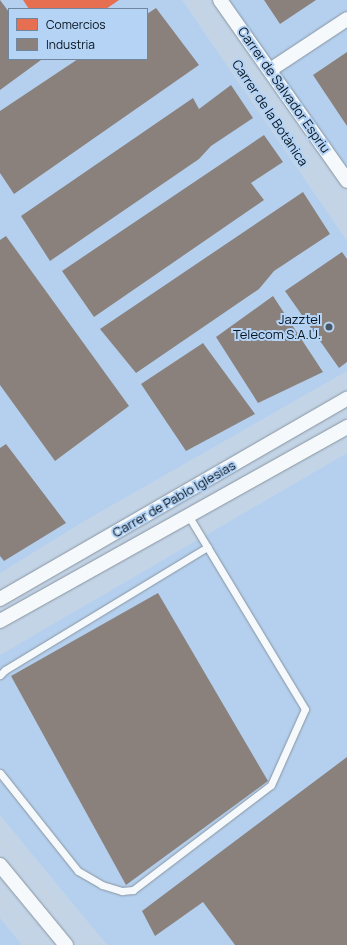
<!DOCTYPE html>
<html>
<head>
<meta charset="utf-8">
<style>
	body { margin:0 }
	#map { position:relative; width:347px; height:945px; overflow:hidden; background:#c3d4e6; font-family:Manrope,sans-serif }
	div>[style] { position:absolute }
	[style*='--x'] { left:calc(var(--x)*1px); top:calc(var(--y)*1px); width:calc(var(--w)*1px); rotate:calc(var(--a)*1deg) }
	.built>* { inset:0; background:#b5d0ee }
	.shops>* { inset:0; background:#e76f51 }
	.industry>* { inset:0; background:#8a817c }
	.path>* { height:2.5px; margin-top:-1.25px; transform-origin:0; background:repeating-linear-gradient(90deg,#ccd2d8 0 1px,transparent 0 4px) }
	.roads { filter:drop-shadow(0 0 1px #8895a2) drop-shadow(0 0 1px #8895a2) }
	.service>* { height:7px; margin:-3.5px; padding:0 3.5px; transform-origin:3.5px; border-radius:3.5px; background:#f6f9fb }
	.minor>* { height:14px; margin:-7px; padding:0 7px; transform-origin:7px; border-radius:7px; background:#f6f9fb }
	.dots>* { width:11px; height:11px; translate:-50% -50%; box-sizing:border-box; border:2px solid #b4d3f5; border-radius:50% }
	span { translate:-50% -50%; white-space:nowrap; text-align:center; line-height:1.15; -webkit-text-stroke:4px #b4d3f5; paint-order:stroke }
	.street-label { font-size:13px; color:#07121d }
	.poi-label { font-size:13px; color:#07121d }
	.right { translate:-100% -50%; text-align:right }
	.legend { position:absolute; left:8px; top:8px; width:140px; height:52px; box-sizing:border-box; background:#b4d3f5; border:1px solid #6f869f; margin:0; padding:5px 7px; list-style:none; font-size:12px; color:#07121d }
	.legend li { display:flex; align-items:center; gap:8px; height:20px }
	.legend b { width:20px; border:1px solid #6f869f }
</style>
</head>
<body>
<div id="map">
	<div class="built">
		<i style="clip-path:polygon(evenodd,0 0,182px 0,347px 241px,347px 371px,86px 520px,0 573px,0 0,9px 9px,147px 9px,147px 59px,9px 59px,9px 9px)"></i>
		<i style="clip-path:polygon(226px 0,347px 0,347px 176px)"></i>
		<i style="clip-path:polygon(347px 453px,347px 945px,107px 945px,0 815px,0 655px)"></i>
		<i style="clip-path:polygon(0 918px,22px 945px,0 945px)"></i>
	</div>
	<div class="shops">
		<i style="clip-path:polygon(23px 0,119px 0,106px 9px,29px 9px)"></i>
	</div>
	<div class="industry">
		<i style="clip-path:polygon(0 0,9px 12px,9px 59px,41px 60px,0 90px)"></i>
		<i style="clip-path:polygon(264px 0,316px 0,280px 24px)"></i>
		<i style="clip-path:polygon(156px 8px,199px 65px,14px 194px,0 173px,0 111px,78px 59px,147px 59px,147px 14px)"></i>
		<i style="clip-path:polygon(347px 52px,347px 126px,313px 75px)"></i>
		<i style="clip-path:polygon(231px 85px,253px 118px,211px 146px,199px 159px,50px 261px,21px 216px,193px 98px,199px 109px)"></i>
		<i style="clip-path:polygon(264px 135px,283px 162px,251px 183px,264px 200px,94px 317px,62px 271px)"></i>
		<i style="clip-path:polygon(303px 192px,330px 234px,274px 271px,259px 289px,136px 373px,100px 329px)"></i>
		<i style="clip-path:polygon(6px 236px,129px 406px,55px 461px,0 385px,0 240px)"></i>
		<i style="clip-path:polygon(342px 252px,347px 259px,347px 362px,339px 368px,285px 291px)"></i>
		<i style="clip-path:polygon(273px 296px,323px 372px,258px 403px,216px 337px)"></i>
		<i style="clip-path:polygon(203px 343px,255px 414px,186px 451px,141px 384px)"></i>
		<i style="clip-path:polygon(6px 444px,66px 523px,4px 561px,0 556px,0 448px)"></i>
		<i style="clip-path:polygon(158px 593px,268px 781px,126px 885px,11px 676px)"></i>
		<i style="clip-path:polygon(347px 757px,347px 945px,235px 945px,203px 902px,155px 936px,142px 911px)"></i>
	</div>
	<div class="path">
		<i style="--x:192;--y:0;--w:273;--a:55.4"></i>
		<i style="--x:0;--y:837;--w:104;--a:50.5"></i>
		<i style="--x:66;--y:917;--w:3;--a:135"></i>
		<i style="--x:0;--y:897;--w:45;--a:46.8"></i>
		<i style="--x:63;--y:910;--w:4;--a:-34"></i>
		<i style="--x:29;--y:938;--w:5;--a:-37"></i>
	</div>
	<div class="roads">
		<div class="service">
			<i style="--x:0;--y:675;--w:7;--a:-45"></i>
			<i style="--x:5;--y:670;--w:237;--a:-31.3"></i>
			<i style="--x:0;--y:773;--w:125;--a:51.5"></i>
			<i style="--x:78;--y:871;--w:28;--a:30"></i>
			<i style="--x:102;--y:885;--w:21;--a:17"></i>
			<i style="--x:122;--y:891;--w:11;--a:-5"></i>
			<i style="--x:133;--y:890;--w:173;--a:-37.3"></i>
			<i style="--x:271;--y:785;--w:83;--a:-65.9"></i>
			<i style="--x:305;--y:709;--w:227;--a:-121.1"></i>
		</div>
		<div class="minor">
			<i style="--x:220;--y:0;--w:221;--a:54.9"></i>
			<i style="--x:270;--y:70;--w:92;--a:-33.5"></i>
			<i style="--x:0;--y:599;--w:401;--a:-30"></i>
			<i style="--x:0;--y:621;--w:398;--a:-29.2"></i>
			<i style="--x:0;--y:865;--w:104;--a:50.5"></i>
		</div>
	</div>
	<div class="dots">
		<i style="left:329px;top:327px;background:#495663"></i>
	</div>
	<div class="street-label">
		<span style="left:284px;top:90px;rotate:55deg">Carrer de Salvador Espriu</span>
		<span style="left:270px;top:113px;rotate:56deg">Carrer de la Botànica</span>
		<span style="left:174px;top:499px;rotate:-30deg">Carrer de Pablo Iglesias</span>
	</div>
	<div class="poi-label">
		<span class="right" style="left:321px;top:327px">Jazztel<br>Telecom S.A.U.</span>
	</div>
	<ul class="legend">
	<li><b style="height:11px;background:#e76f51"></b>Comercios</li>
	<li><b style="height:11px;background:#8a817c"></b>Industria</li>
	</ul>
</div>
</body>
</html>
